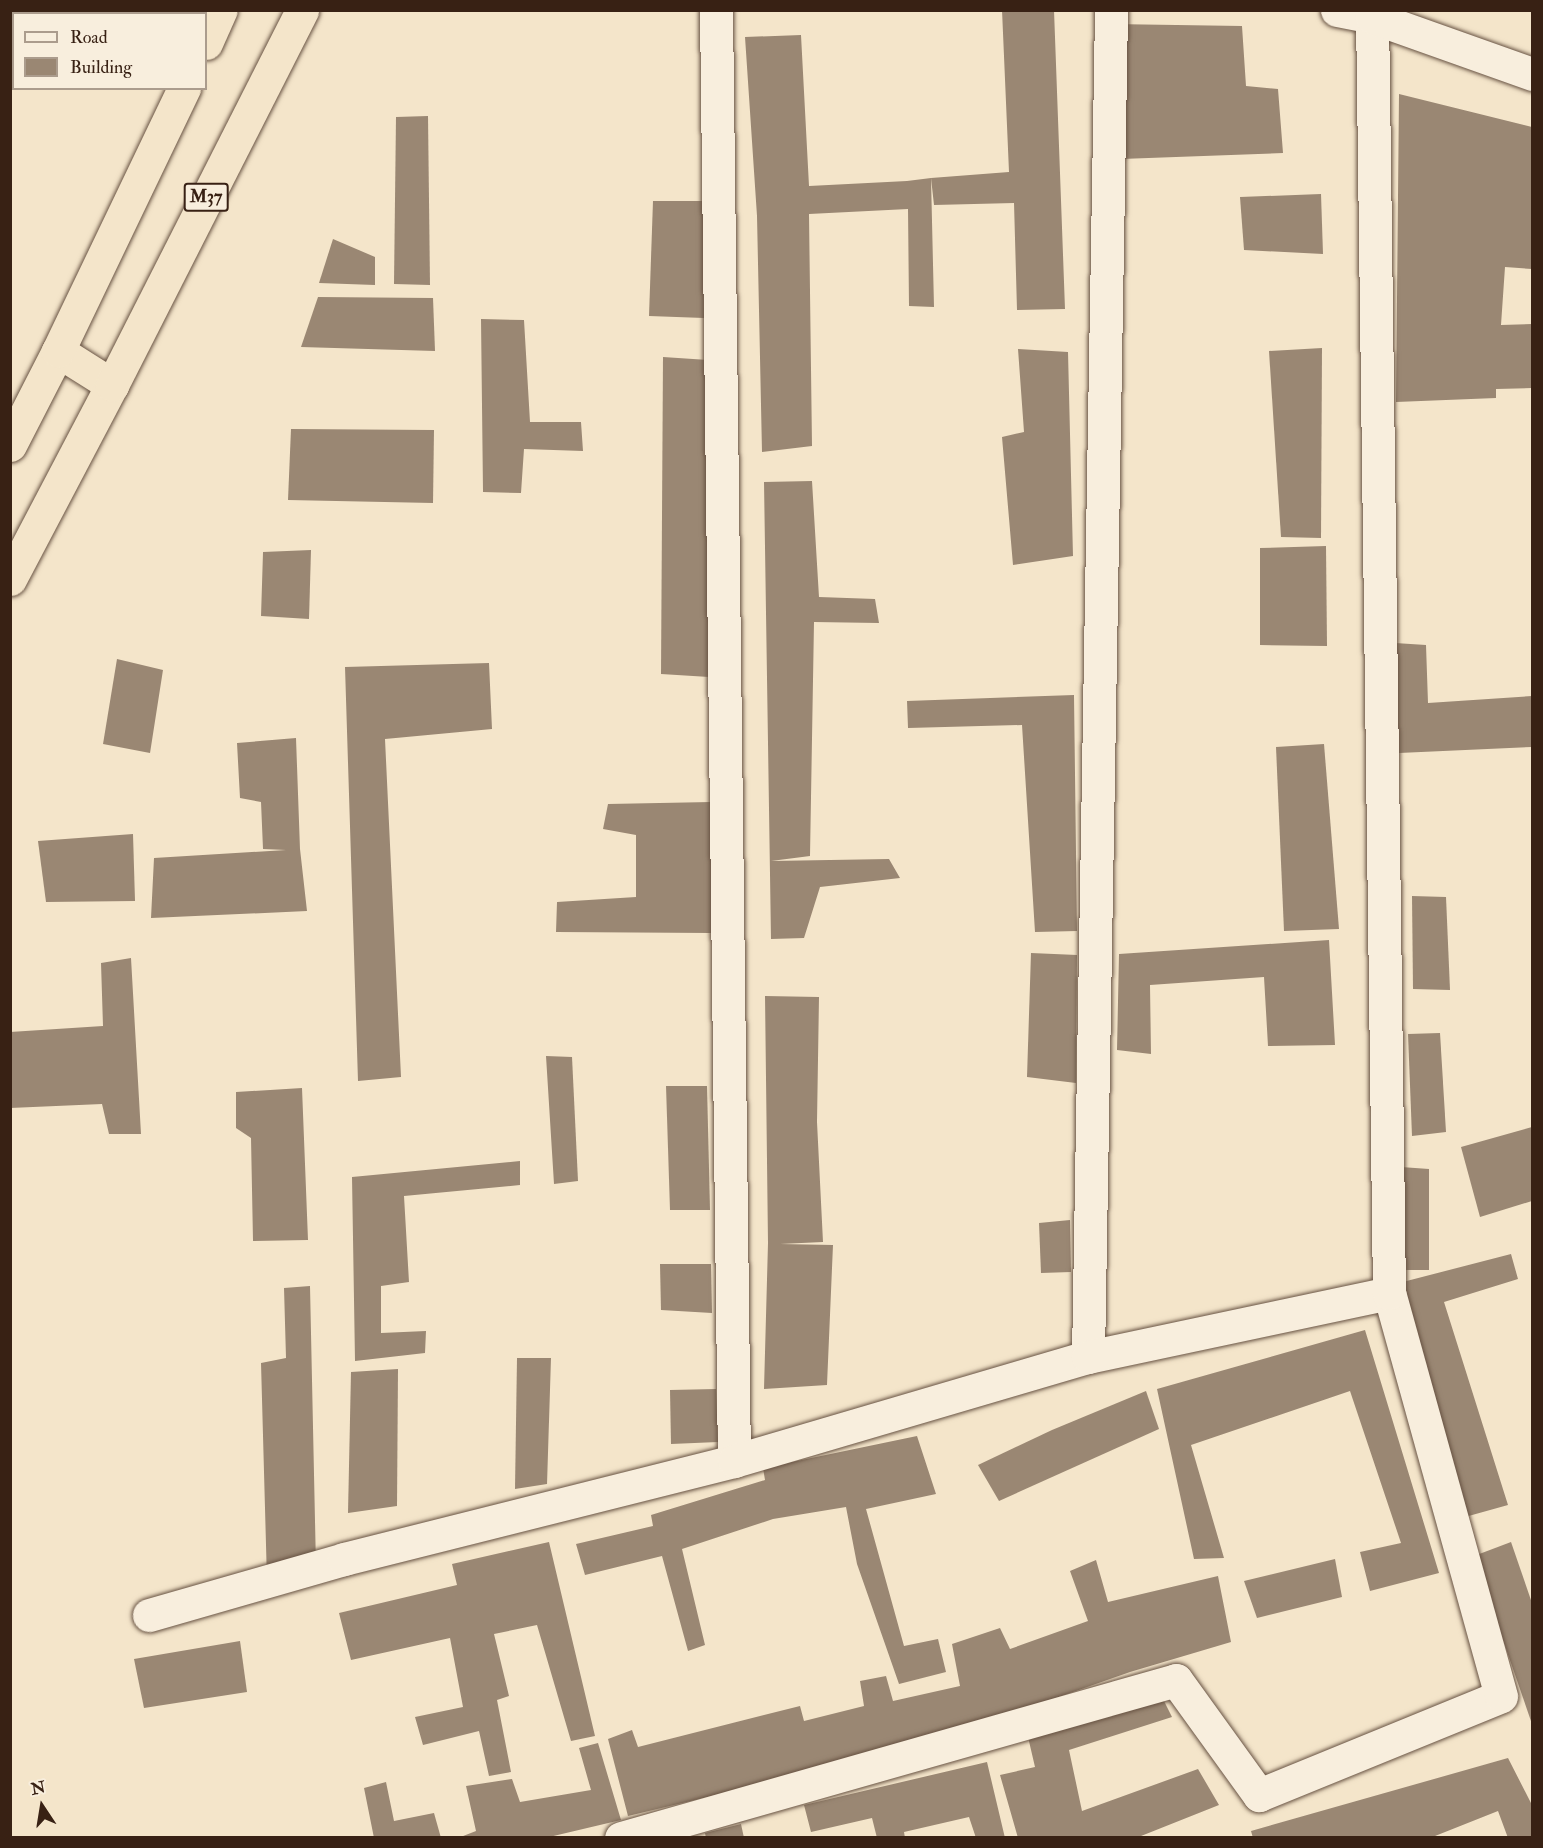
<!DOCTYPE html>
<html>
<head>
<meta charset="utf-8">
<style>
	body { margin:0 }
	#map { position:relative; width:1543px; height:1848px; overflow:hidden; background:#f4e5ca; font-family:"IM FELL Double Pica",serif }
	div>[style] { position:absolute }
	[style*='--x'] { left:calc(var(--x)*1px); top:calc(var(--y)*1px); width:calc(var(--w)*1px); rotate:calc(var(--a)*1deg) }
	.building>* { inset:0; background:#9a8773 }
	.roads { filter:drop-shadow(0 0 2px #675242) drop-shadow(0 0 2px #675242) }
	.minor>* { height:33px; margin:-16.5px; padding:0 16.5px; transform-origin:16.5px; border-radius:16.5px; background:#f8eedd }
	.highway>* { height:33px; margin:-16.5px; padding:0 16.5px; transform-origin:16.5px; border-radius:16.5px; background:#f4e5ca }
	span { translate:-50% -50%; white-space:nowrap; text-align:center; line-height:1.15; -webkit-text-stroke:6px #f8eedd; paint-order:stroke }
	.shield-label span { padding:2px 4px; background:#f8eedd; border:2px solid; border-radius:4px; -webkit-text-stroke-width:0 }
	.shield-label { font-size:18px; color:#382114; font-weight:700 }
	.frame { position:absolute; inset:0; border:12px solid #382114; pointer-events:none }
	.legend { position:absolute; left:12px; top:12px; width:195px; height:78px; box-sizing:border-box; background:#f8eedd; border:2px solid #ab9c8d; margin:0; padding:8px 10px; list-style:none; font-size:18px; color:#382114 }
	.legend li { display:flex; align-items:center; gap:12px; height:30px }
	.legend b { width:30px; border:2px solid #ab9c8d }
	.north { position:absolute; left:12px; top:1776px; width:60px; height:60px; -webkit-text-stroke:4px #f8eedd; paint-order:stroke; rotate:348deg; font-size:16px; font-weight:700; line-height:24px; text-align:center; color:#382114 }
	.north::after { content:''; display:block; margin:auto; width:21px; height:27px; background:#382114; clip-path:polygon(50% 0,100% 100%,50% 72%,0 100%) }
</style>
</head>
<body>
<div id="map">
	<div class="building">
		<i style="clip-path:polygon(1002px 10px,1054px 10px,1065px 309px,1017px 310px,1014px 203px,934px 205px,931px 178px,934px 307px,909px 306px,908px 209px,809px 214px,812px 446px,762px 452px,757px 216px,745px 37px,801px 35px,809px 186px,907px 181px,931px 178px,1009px 172px)"></i>
		<i style="clip-path:polygon(1111px 24px,1242px 26px,1246px 86px,1278px 89px,1283px 153px,1121px 159px)"></i>
		<i style="clip-path:polygon(1399px 94px,1532px 127px,1532px 269px,1505px 267px,1501px 325px,1532px 324px,1532px 388px,1496px 389px,1496px 398px,1396px 402px)"></i>
		<i style="clip-path:polygon(428px 116px,430px 285px,394px 284px,396px 117px)"></i>
		<i style="clip-path:polygon(1321px 194px,1323px 254px,1244px 250px,1240px 197px)"></i>
		<i style="clip-path:polygon(653px 201px,703px 201px,704px 318px,649px 316px)"></i>
		<i style="clip-path:polygon(333px 239px,375px 257px,375px 285px,319px 283px)"></i>
		<i style="clip-path:polygon(318px 297px,433px 298px,435px 351px,301px 347px)"></i>
		<i style="clip-path:polygon(481px 319px,524px 320px,530px 422px,581px 422px,583px 451px,524px 449px,521px 493px,483px 492px)"></i>
		<i style="clip-path:polygon(1322px 348px,1321px 538px,1281px 537px,1269px 351px)"></i>
		<i style="clip-path:polygon(1018px 349px,1068px 352px,1073px 556px,1013px 565px,1002px 437px,1024px 432px)"></i>
		<i style="clip-path:polygon(663px 357px,708px 360px,709px 677px,661px 674px)"></i>
		<i style="clip-path:polygon(291px 429px,434px 430px,433px 503px,288px 500px)"></i>
		<i style="clip-path:polygon(812px 481px,819px 597px,875px 599px,879px 623px,814px 622px,810px 856px,771px 861px,889px 859px,900px 878px,820px 887px,804px 938px,771px 939px,764px 482px)"></i>
		<i style="clip-path:polygon(1326px 546px,1327px 646px,1260px 645px,1260px 548px)"></i>
		<i style="clip-path:polygon(311px 550px,309px 619px,261px 616px,263px 552px)"></i>
		<i style="clip-path:polygon(1395px 643px,1426px 645px,1428px 703px,1532px 696px,1532px 747px,1399px 753px)"></i>
		<i style="clip-path:polygon(117px 659px,163px 670px,150px 753px,103px 744px)"></i>
		<i style="clip-path:polygon(489px 663px,492px 729px,385px 739px,401px 1077px,358px 1081px,345px 667px)"></i>
		<i style="clip-path:polygon(1074px 695px,1077px 931px,1035px 932px,1022px 725px,908px 728px,907px 701px)"></i>
		<i style="clip-path:polygon(296px 738px,300px 849px,307px 911px,151px 918px,154px 858px,286px 850px,263px 849px,261px 802px,240px 798px,237px 743px)"></i>
		<i style="clip-path:polygon(1324px 744px,1339px 929px,1284px 931px,1276px 747px)"></i>
		<i style="clip-path:polygon(711px 802px,711px 933px,556px 932px,557px 902px,636px 897px,636px 835px,603px 829px,608px 804px)"></i>
		<i style="clip-path:polygon(133px 834px,135px 901px,46px 902px,38px 841px)"></i>
		<i style="clip-path:polygon(1412px 896px,1446px 897px,1450px 990px,1413px 989px)"></i>
		<i style="clip-path:polygon(1329px 940px,1335px 1045px,1268px 1046px,1264px 977px,1150px 985px,1151px 1054px,1117px 1050px,1119px 954px)"></i>
		<i style="clip-path:polygon(1031px 953px,1077px 955px,1076px 1083px,1027px 1077px)"></i>
		<i style="clip-path:polygon(131px 958px,141px 1134px,109px 1134px,102px 1104px,10px 1108px,10px 1032px,103px 1026px,101px 963px)"></i>
		<i style="clip-path:polygon(765px 996px,819px 997px,817px 1122px,823px 1242px,780px 1244px,833px 1245px,827px 1385px,764px 1389px,768px 1243px)"></i>
		<i style="clip-path:polygon(1440px 1033px,1446px 1132px,1412px 1136px,1408px 1034px)"></i>
		<i style="clip-path:polygon(546px 1056px,572px 1057px,578px 1181px,554px 1184px)"></i>
		<i style="clip-path:polygon(666px 1086px,707px 1086px,710px 1210px,670px 1210px)"></i>
		<i style="clip-path:polygon(302px 1088px,308px 1240px,253px 1241px,251px 1138px,236px 1128px,236px 1092px)"></i>
		<i style="clip-path:polygon(1532px 1127px,1532px 1201px,1480px 1217px,1461px 1147px)"></i>
		<i style="clip-path:polygon(520px 1161px,520px 1185px,404px 1196px,409px 1282px,381px 1286px,381px 1333px,426px 1331px,425px 1353px,355px 1361px,352px 1177px)"></i>
		<i style="clip-path:polygon(1401px 1167px,1429px 1169px,1429px 1270px,1401px 1270px)"></i>
		<i style="clip-path:polygon(1070px 1220px,1071px 1272px,1041px 1273px,1039px 1223px)"></i>
		<i style="clip-path:polygon(1511px 1254px,1518px 1279px,1444px 1302px,1508px 1505px,1465px 1517px,1395px 1284px)"></i>
		<i style="clip-path:polygon(660px 1264px,711px 1264px,712px 1313px,661px 1310px)"></i>
		<i style="clip-path:polygon(310px 1286px,316px 1567px,267px 1581px,261px 1363px,286px 1358px,284px 1288px)"></i>
		<i style="clip-path:polygon(1365px 1330px,1439px 1573px,1370px 1591px,1360px 1552px,1401px 1543px,1350px 1391px,1191px 1445px,1224px 1558px,1194px 1559px,1157px 1389px)"></i>
		<i style="clip-path:polygon(517px 1358px,551px 1358px,547px 1484px,515px 1489px)"></i>
		<i style="clip-path:polygon(398px 1369px,397px 1506px,348px 1513px,351px 1372px)"></i>
		<i style="clip-path:polygon(716px 1389px,718px 1442px,671px 1444px,670px 1390px)"></i>
		<i style="clip-path:polygon(1146px 1391px,1159px 1429px,999px 1501px,978px 1465px,1052px 1430px)"></i>
		<i style="clip-path:polygon(917px 1436px,936px 1494px,866px 1509px,904px 1646px,938px 1639px,946px 1672px,899px 1684px,857px 1564px,846px 1507px,773px 1519px,682px 1549px,705px 1645px,688px 1651px,662px 1556px,585px 1575px,576px 1544px,653px 1526px,651px 1515px,765px 1480px,763px 1468px)"></i>
		<i style="clip-path:polygon(549px 1542px,595px 1736px,571px 1741px,537px 1625px,494px 1634px,509px 1696px,497px 1700px,511px 1772px,489px 1776px,479px 1731px,423px 1745px,415px 1717px,463px 1707px,450px 1638px,351px 1660px,339px 1613px,457px 1585px,452px 1564px)"></i>
		<i style="clip-path:polygon(1511px 1542px,1532px 1603px,1532px 1724px,1474px 1556px)"></i>
		<i style="clip-path:polygon(1335px 1559px,1342px 1597px,1257px 1618px,1244px 1581px)"></i>
		<i style="clip-path:polygon(1096px 1560px,1108px 1602px,1218px 1576px,1231px 1642px,1130px 1672px,916px 1747px,628px 1816px,608px 1739px,632px 1730px,638px 1747px,800px 1706px,804px 1721px,864px 1706px,860px 1681px,886px 1676px,893px 1701px,960px 1686px,952px 1644px,1000px 1628px,1010px 1649px,1088px 1621px,1070px 1571px)"></i>
		<i style="clip-path:polygon(240px 1641px,247px 1692px,144px 1708px,134px 1659px)"></i>
		<i style="clip-path:polygon(1162px 1697px,1172px 1717px,1069px 1750px,1082px 1811px,1198px 1769px,1219px 1805px,1136px 1838px,1018px 1838px,1000px 1775px,1035px 1767px,1028px 1737px)"></i>
		<i style="clip-path:polygon(598px 1743px,621px 1820px,545px 1838px,458px 1838px,476px 1831px,466px 1786px,512px 1779px,520px 1802px,591px 1790px,579px 1748px)"></i>
		<i style="clip-path:polygon(1508px 1758px,1532px 1805px,1532px 1838px,1508px 1838px,1498px 1811px,1430px 1838px,1253px 1838px,1251px 1831px)"></i>
		<i style="clip-path:polygon(987px 1762px,1005px 1838px,976px 1838px,969px 1817px,904px 1832px,905px 1838px,877px 1838px,872px 1818px,811px 1832px,804px 1805px)"></i>
		<i style="clip-path:polygon(386px 1782px,394px 1821px,434px 1813px,441px 1838px,374px 1838px,364px 1788px)"></i>
		<i style="clip-path:polygon(741px 1824px,744px 1838px,706px 1838px,705px 1833px)"></i>
	</div>
	<div class="roads">
		<div class="minor">
			<i style="--x:716;--y:10;--w:1451;--a:89.29"></i>
			<i style="--x:1337;--y:10;--w:36;--a:11"></i>
			<i style="--x:1088;--y:1357;--w:1347;--a:-89.02"></i>
			<i style="--x:149;--y:1615;--w:203;--a:-16"></i>
			<i style="--x:344;--y:1559;--w:402;--a:-14.1"></i>
			<i style="--x:734;--y:1461;--w:369;--a:-16.4"></i>
			<i style="--x:1088;--y:1357;--w:308;--a:-12"></i>
			<i style="--x:621;--y:1838;--w:577;--a:-15.89"></i>
			<i style="--x:1176;--y:1680;--w:142;--a:54.2"></i>
			<i style="--x:1259;--y:1795;--w:261;--a:-22.2"></i>
			<i style="--x:1501;--y:1696;--w:418;--a:-105.5"></i>
			<i style="--x:1389;--y:1293;--w:1276;--a:-90.76"></i>
			<i style="--x:1372;--y:17;--w:170;--a:19.6"></i>
		</div>
		<div class="highway">
			<i style="--x:206;--y:43;--w:36;--a:-66"></i>
			<i style="--x:58;--y:351;--w:64;--a:32.2"></i>
			<i style="--x:10;--y:445;--w:106;--a:-62.9"></i>
			<i style="--x:58;--y:351;--w:292;--a:-64.4"></i>
			<i style="--x:10;--y:579;--w:219;--a:-62.3"></i>
			<i style="--x:112;--y:385;--w:420;--a:-63.1"></i>
		</div>
	</div>
	<div class="shield-label">
		<span style="left:206px;top:197px">M37</span>
	</div>
	<div class="frame"></div>
	<ul class="legend">
	<li><b style="height:8px;background:#f8eedd"></b>Road</li>
	<li><b style="height:16px;background:#9a8773"></b>Building</li>
	</ul>
	<div class="north">N</div>
</div>
</body>
</html>
